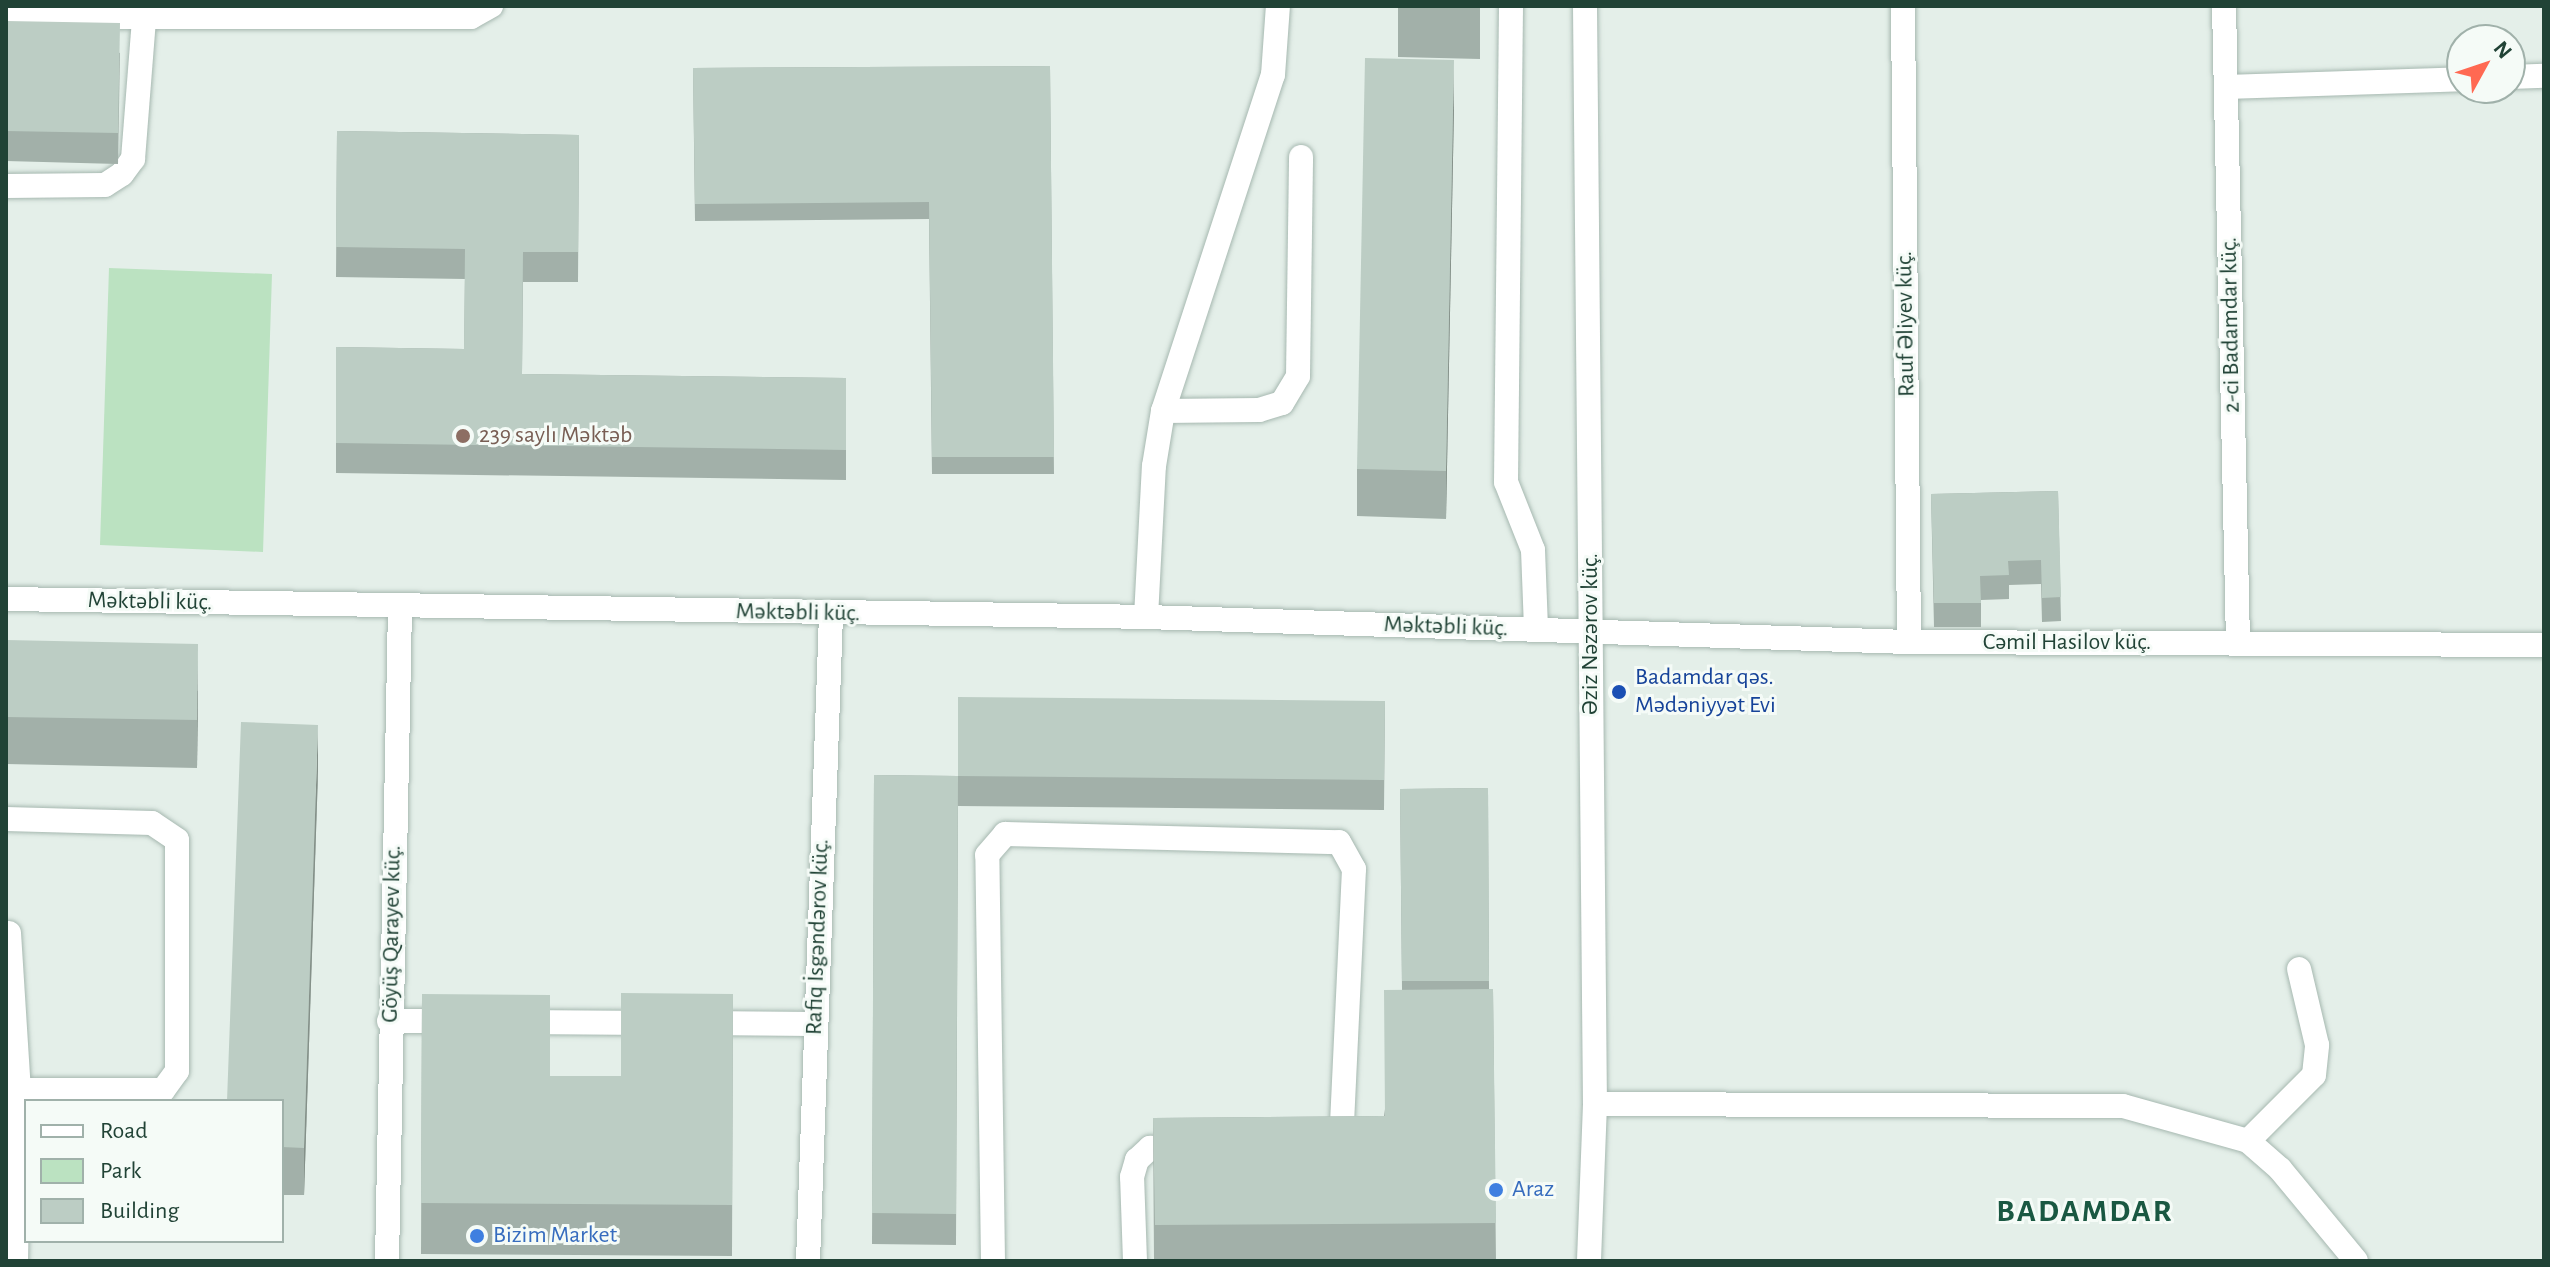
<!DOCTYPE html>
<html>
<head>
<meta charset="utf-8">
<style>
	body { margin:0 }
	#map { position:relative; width:2550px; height:1267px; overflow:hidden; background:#e4efe9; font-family:"Alegreya Sans",sans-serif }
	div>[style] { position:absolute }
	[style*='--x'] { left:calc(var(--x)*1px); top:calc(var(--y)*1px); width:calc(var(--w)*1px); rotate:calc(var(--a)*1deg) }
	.green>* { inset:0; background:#bbe2c1 }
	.roads { filter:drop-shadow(0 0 2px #a6b8b0) drop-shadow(0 0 2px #a6b8b0) }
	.minor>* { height:24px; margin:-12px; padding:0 12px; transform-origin:12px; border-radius:12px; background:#fff }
	.wall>* { inset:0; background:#a2b0a9 }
	.shaded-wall>* { inset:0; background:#849089 }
	.building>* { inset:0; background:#bccdc4 }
	.dots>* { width:22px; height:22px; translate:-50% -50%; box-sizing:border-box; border:4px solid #f5fbf7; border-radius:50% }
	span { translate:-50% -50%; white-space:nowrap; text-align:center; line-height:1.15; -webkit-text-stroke:6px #f5fbf7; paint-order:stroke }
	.street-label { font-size:24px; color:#214336 }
	.education-label { font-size:24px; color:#785e54 }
	.left { translate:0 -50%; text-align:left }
	.transit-label { font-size:24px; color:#164399 }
	.shop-label { font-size:24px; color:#366cbe }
	.district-label { font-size:32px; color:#1a5842; font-weight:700; letter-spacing:2px }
	.frame { position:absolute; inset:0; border:8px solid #214336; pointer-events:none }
	.legend { position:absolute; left:24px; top:1099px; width:260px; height:144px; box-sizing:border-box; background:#f5fbf7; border:2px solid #a0b1aa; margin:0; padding:10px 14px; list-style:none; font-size:24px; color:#214336 }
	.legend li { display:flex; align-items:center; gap:16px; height:40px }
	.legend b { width:40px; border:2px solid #a0b1aa }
	.north { position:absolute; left:2446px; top:24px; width:80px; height:80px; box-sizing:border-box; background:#f5fbf7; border:2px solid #a0b1aa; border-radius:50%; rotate:50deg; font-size:22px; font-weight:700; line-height:32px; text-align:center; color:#214336 }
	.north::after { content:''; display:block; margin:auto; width:28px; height:36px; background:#ff6952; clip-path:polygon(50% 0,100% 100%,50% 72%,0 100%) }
</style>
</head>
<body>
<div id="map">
	<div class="green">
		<i style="clip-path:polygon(109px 268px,272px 274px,263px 552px,100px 545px)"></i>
	</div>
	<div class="roads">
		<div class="minor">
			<i style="--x:1511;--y:6;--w:476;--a:90.6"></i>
			<i style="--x:1506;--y:482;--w:73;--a:68.3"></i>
			<i style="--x:1533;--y:550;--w:79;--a:87.8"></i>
			<i style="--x:1585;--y:6;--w:1098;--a:89.48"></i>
			<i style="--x:1595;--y:1104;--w:157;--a:92.2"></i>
			<i style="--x:1903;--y:6;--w:636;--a:89.46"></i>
			<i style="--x:2224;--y:6;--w:638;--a:88.74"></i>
			<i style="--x:6;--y:17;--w:465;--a:0"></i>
			<i style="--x:471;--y:17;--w:23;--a:-29"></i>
			<i style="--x:2510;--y:77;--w:34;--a:-2"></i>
			<i style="--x:2226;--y:87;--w:236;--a:-1.9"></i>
			<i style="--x:6;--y:186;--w:99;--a:-0.6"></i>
			<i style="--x:105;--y:185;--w:20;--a:-33"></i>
			<i style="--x:122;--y:174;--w:19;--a:-54"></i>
			<i style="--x:133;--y:159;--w:139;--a:-85.5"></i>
			<i style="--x:1163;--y:411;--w:96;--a:-0.6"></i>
			<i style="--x:1259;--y:410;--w:24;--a:-17"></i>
			<i style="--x:1282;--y:403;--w:31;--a:-59"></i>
			<i style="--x:1298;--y:376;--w:219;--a:-89.2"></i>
			<i style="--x:6;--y:599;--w:1140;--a:0.9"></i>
			<i style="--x:1146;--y:617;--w:763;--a:1.88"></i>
			<i style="--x:1909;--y:642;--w:635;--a:0.27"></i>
			<i style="--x:1146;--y:617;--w:151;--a:-87"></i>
			<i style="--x:1154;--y:466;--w:56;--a:-80.7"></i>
			<i style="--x:1163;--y:411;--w:354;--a:-71.9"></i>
			<i style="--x:1273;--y:75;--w:69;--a:-85.9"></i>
			<i style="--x:6;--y:819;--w:146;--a:1.6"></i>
			<i style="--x:152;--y:823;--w:30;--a:34"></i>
			<i style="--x:177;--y:840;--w:231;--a:90"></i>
			<i style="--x:177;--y:1071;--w:24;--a:126"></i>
			<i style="--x:163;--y:1090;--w:144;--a:180"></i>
			<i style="--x:9;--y:933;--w:157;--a:86.4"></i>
			<i style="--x:19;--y:1090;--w:171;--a:91"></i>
			<i style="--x:389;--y:1021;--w:66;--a:0"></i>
			<i style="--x:520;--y:1022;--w:131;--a:0.4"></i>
			<i style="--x:700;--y:1023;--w:114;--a:0.5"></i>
			<i style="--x:1595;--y:1104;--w:528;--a:0.22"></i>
			<i style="--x:2123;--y:1106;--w:130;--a:15.6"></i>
			<i style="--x:2248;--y:1141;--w:43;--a:41.2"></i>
			<i style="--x:2280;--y:1169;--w:119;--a:50.4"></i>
			<i style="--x:2248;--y:1141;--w:93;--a:-45"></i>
			<i style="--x:2314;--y:1075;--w:30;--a:-84"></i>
			<i style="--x:2317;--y:1045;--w:78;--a:-103.3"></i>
			<i style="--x:387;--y:1261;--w:654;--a:-88.86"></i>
			<i style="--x:808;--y:1261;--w:647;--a:-87.96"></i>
			<i style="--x:993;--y:1261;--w:406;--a:-90.8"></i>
			<i style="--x:987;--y:855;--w:28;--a:-49"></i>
			<i style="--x:1005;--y:834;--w:334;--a:1.4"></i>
			<i style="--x:1339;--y:842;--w:31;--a:61"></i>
			<i style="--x:1354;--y:869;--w:257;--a:92.7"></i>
			<i style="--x:1342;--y:1126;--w:21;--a:121"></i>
			<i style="--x:1135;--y:1261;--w:84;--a:-92"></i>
			<i style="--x:1132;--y:1177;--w:18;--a:-74"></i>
			<i style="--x:1137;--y:1160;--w:18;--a:-43"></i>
			<i style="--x:1150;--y:1148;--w:36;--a:-2"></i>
		</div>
	</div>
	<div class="wall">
		<i style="clip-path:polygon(1398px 6px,1480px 6px,1480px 59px,1398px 57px)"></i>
		<i style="clip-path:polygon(6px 21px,120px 53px,118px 164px,6px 161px)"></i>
		<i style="clip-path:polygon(1050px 66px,1054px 474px,932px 474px,929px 219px,695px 221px,693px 68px)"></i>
		<i style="clip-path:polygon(1454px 107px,1446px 519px,1357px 516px,1357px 469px)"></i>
		<i style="clip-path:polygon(337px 131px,579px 135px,578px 282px,523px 282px,522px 374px,846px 378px,846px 480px,336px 473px,336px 347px,464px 349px,465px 279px,336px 277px)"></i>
		<i style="clip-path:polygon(2058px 491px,2061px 621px,2042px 622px,2041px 584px,2009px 585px,2009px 599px,1981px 600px,1981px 627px,1934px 627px,1931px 494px)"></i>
		<i style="clip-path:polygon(6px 640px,198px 691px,197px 768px,6px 764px)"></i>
		<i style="clip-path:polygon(1385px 701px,1384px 810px,958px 806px,956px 1245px,872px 1244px,874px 775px,958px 776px)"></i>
		<i style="clip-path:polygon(318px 772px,304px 1195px,282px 1195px,282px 1101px)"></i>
		<i style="clip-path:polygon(1488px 788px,1489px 989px,1493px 989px,1496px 1261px,1154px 1261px,1153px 1118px,1384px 1116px,1402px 990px,1400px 789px)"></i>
		<i style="clip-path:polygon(422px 994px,550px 1076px,621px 1076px,733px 994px,732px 1256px,421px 1254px)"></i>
	</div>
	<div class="shaded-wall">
		<i style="clip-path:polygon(1454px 60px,1454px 107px,1446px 519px,1446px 471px)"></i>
		<i style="clip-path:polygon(198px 644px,198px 691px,197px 768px,197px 720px)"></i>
		<i style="clip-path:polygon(318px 725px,318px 772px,304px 1195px,304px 1148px)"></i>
	</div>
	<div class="building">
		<i style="clip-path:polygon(1398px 6px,1480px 6px,1480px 8px)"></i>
		<i style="clip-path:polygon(6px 21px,120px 23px,118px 133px,6px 131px)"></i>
		<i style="clip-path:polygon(1365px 58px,1454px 60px,1446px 471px,1357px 469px)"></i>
		<i style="clip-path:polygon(1050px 66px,1054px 457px,932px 457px,929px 202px,695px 204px,693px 68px)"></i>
		<i style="clip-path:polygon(337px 131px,579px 135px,578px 252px,523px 252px,522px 374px,846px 378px,846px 450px,336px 443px,336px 347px,464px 349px,465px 249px,336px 247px)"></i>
		<i style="clip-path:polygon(2058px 491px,2061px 597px,2042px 598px,2041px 560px,2008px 561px,2009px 575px,1980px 576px,1981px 603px,1934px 603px,1931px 494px)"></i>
		<i style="clip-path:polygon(6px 640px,198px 644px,197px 720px,6px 717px)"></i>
		<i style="clip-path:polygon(958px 697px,1385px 701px,1384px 780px,958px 776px,956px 1214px,872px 1213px,874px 775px,958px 776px)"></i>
		<i style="clip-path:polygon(241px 722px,318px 725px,304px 1148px,282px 1147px,282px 1101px,227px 1101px)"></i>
		<i style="clip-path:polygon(1488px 788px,1489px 981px,1402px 981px,1400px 789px)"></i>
		<i style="clip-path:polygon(1493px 989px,1496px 1223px,1155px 1225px,1153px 1118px,1385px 1116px,1384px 990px)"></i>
		<i style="clip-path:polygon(621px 993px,733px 994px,732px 1205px,421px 1203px,422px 994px,550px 995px,550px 1076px,621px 1076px)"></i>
	</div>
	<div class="dots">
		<i style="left:463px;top:436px;background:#8d6e63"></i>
		<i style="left:1619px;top:692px;background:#1a4fb4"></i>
		<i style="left:1496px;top:1190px;background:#3f7fe0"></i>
		<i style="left:477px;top:1236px;background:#3f7fe0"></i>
	</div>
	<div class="street-label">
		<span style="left:1906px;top:324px;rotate:-91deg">Rauf Əliyev küç.</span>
		<span style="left:2231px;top:325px;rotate:-91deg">2-ci Badamdar küç.</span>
		<span style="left:150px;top:602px;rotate:1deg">Məktəbli küç.</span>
		<span style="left:798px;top:613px;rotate:1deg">Məktəbli küç.</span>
		<span style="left:1446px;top:627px;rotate:2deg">Məktəbli küç.</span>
		<span style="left:1591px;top:634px;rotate:-90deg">Əziz Nəzərov küç.</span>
		<span style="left:2067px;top:643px">Cəmil Hasilov küç.</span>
		<span style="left:392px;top:934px;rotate:-89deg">Göyüş Qarayev küç.</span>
		<span style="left:818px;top:937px;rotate:-88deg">Rafiq İsgəndərov küç.</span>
	</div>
	<div class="education-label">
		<span class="left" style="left:479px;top:436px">239 saylı Məktəb</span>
	</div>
	<div class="transit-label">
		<span class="left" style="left:1635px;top:692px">Badamdar qəs.<br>Mədəniyyət Evi</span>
	</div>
	<div class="shop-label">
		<span class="left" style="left:1512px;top:1190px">Araz</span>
		<span class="left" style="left:493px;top:1236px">Bizim Market</span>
	</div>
	<div class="district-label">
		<span style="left:2085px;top:1211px">BADAMDAR</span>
	</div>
	<div class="frame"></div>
	<ul class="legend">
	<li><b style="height:10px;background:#fff"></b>Road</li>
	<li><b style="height:22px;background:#bbe2c1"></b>Park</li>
	<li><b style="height:22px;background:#bccdc4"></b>Building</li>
	</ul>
	<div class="north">N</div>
</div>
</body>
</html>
